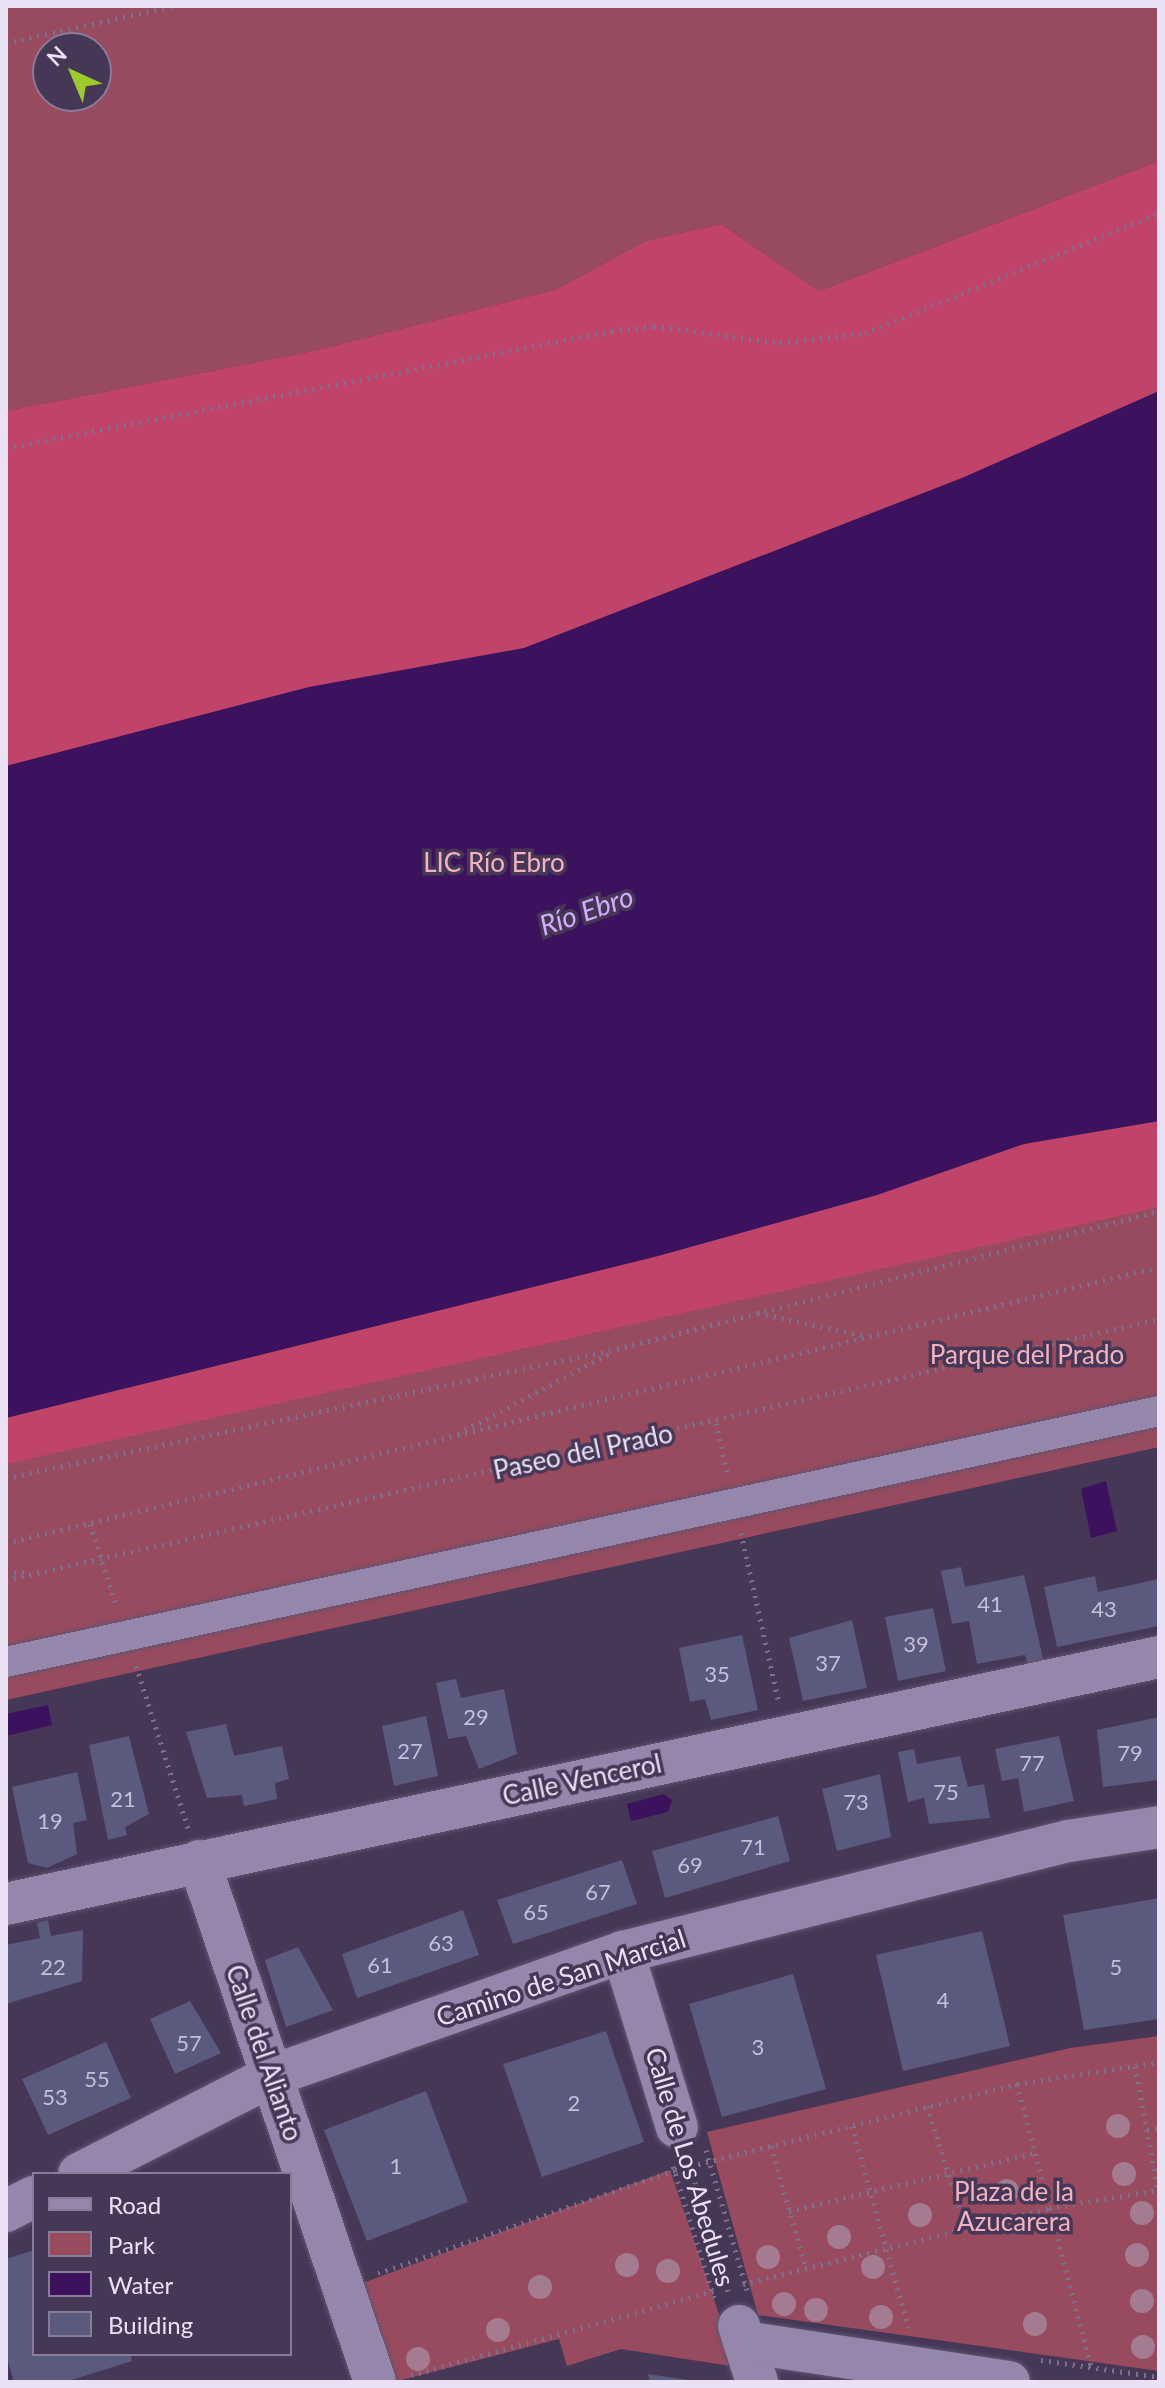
<!DOCTYPE html>
<html>
<head>
<meta charset="utf-8">
<style>
	body { margin:0 }
	#map { position:relative; width:1165px; height:2388px; overflow:hidden; background:#463757; font-family:Lato,sans-serif }
	div>[style] { position:absolute }
	[style*='--x'] { left:calc(var(--x)*1px); top:calc(var(--y)*1px); width:calc(var(--w)*1px); rotate:calc(var(--a)*1deg) }
	.green>* { inset:0; background:#984b5f }
	.forest>* { inset:0; background:#c0446a }
	.water>* { inset:0; background:#3c115e }
	.building>* { inset:0; background:#5a597e }
	.path>* { height:5px; margin-top:-2.5px; transform-origin:0; background:repeating-linear-gradient(90deg,#7d708c 0 2px,transparent 0 8px) }
	.roads { filter:drop-shadow(0 0 2px #615470) drop-shadow(0 0 2px #615470) }
	.pedestrian>* { height:30px; margin:-15px; padding:0 15px; transform-origin:15px; border-radius:15px; background:#9786ac }
	.minor>* { height:42px; margin:-21px; padding:0 21px; transform-origin:21px; border-radius:21px; background:#9786ac }
	.trees>* { width:24px; height:24px; margin:-12px; border-radius:50%; background:#a57b91 }
	span { translate:-50% -50%; white-space:nowrap; text-align:center; line-height:1.15; -webkit-text-stroke:7px #463757; paint-order:stroke }
	.number-label { font-size:22px; color:#c6bfd7 }
	.number-label span { -webkit-text-stroke-width:0 }
	.park-label { font-size:26px; color:#f2b2c0 }
	.street-label { font-size:26px; color:#eae1f5 }
	.water-label { font-size:28px; color:#d0acfb; font-style:italic }
	.frame { position:absolute; inset:0; border:8px solid #eae1f5; pointer-events:none }
	.legend { position:absolute; left:32px; top:2172px; width:260px; height:184px; box-sizing:border-box; background:#463757; border:2px solid #887b96; margin:0; padding:10px 14px; list-style:none; font-size:24px; color:#eae1f5 }
	.legend li { display:flex; align-items:center; gap:16px; height:40px }
	.legend b { width:40px; border:2px solid #887b96 }
	.north { position:absolute; left:32px; top:32px; width:80px; height:80px; box-sizing:border-box; background:#463757; border:2px solid #887b96; border-radius:50%; rotate:316deg; font-size:22px; font-weight:700; line-height:32px; text-align:center; color:#eae1f5 }
	.north::after { content:''; display:block; margin:auto; width:28px; height:36px; background:#9dca2f; clip-path:polygon(50% 0,100% 100%,50% 72%,0 100%) }
</style>
</head>
<body>
<div id="map">
	<div class="green">
		<i style="clip-path:polygon(evenodd,6px 6px,1159px 6px,1159px 161px,819px 291px,721px 224px,645px 241px,555px 290px,313px 351px,6px 411px,6px 6px,48px 48px,96px 48px,96px 96px,48px 96px,48px 48px)"></i>
		<i style="clip-path:polygon(1159px 181px,1159px 1447px,6px 1700px,6px 446px,816px 322px)"></i>
		<i style="clip-path:polygon(1159px 2036px,1159px 2371px,758px 2315px,707px 2132px,1070px 2048px)"></i>
		<i style="clip-path:polygon(670px 2170px,737px 2367px,621px 2349px,567px 2366px,559px 2339px,394px 2382px,360px 2284px)"></i>
	</div>
	<div class="forest">
		<i style="clip-path:polygon(1159px 161px,1159px 391px,962px 478px,524px 648px,309px 687px,6px 766px,6px 411px,313px 351px,555px 290px,645px 241px,721px 224px,819px 291px)"></i>
		<i style="clip-path:polygon(1159px 1121px,1159px 1207px,6px 1464px,6px 1418px,658px 1256px,877px 1195px,1024px 1144px)"></i>
	</div>
	<div class="water">
		<i style="clip-path:polygon(1159px 391px,1159px 1121px,1024px 1144px,877px 1195px,658px 1256px,6px 1418px,6px 766px,309px 687px,524px 648px,962px 478px)"></i>
		<i style="clip-path:polygon(1106px 1481px,1117px 1531px,1091px 1538px,1081px 1489px)"></i>
		<i style="clip-path:polygon(48px 1705px,52px 1725px,6px 1736px,6px 1714px)"></i>
		<i style="clip-path:polygon(664px 1794px,672px 1800px,668px 1812px,631px 1821px,627px 1804px)"></i>
	</div>
	<div class="building">
		<i style="clip-path:polygon(961px 1567px,965px 1587px,1024px 1575px,1045px 1667px,1029px 1670px,1025px 1655px,977px 1664px,969px 1621px,952px 1624px,941px 1571px)"></i>
		<i style="clip-path:polygon(1095px 1576px,1098px 1592px,1159px 1579px,1159px 1626px,1057px 1647px,1044px 1587px)"></i>
		<i style="clip-path:polygon(933px 1608px,946px 1671px,898px 1681px,885px 1617px)"></i>
		<i style="clip-path:polygon(852px 1620px,867px 1688px,803px 1701px,789px 1638px)"></i>
		<i style="clip-path:polygon(742px 1635px,758px 1710px,711px 1720px,705px 1699px,690px 1702px,679px 1648px)"></i>
		<i style="clip-path:polygon(456px 1679px,461px 1698px,504px 1689px,517px 1754px,479px 1769px,466px 1736px,448px 1739px,436px 1683px)"></i>
		<i style="clip-path:polygon(426px 1716px,438px 1776px,394px 1786px,382px 1726px)"></i>
		<i style="clip-path:polygon(1159px 1717px,1159px 1780px,1103px 1787px,1097px 1730px)"></i>
		<i style="clip-path:polygon(226px 1724px,234px 1756px,282px 1746px,289px 1779px,275px 1783px,277px 1799px,244px 1806px,242px 1795px,207px 1798px,186px 1732px)"></i>
		<i style="clip-path:polygon(129px 1736px,149px 1814px,125px 1827px,127px 1835px,108px 1840px,89px 1745px)"></i>
		<i style="clip-path:polygon(1059px 1736px,1074px 1801px,1024px 1812px,1018px 1778px,1002px 1781px,995px 1749px)"></i>
		<i style="clip-path:polygon(914px 1749px,917px 1764px,960px 1756px,968px 1787px,984px 1784px,990px 1818px,929px 1824px,924px 1798px,908px 1802px,898px 1752px)"></i>
		<i style="clip-path:polygon(77px 1772px,87px 1820px,73px 1823px,77px 1854px,47px 1868px,28px 1863px,12px 1787px)"></i>
		<i style="clip-path:polygon(880px 1774px,891px 1837px,837px 1851px,822px 1789px)"></i>
		<i style="clip-path:polygon(778px 1816px,790px 1861px,665px 1898px,652px 1851px)"></i>
		<i style="clip-path:polygon(622px 1860px,637px 1904px,513px 1944px,497px 1900px)"></i>
		<i style="clip-path:polygon(1159px 1898px,1159px 2019px,1084px 2030px,1063px 1915px)"></i>
		<i style="clip-path:polygon(463px 1910px,479px 1955px,357px 1998px,342px 1954px)"></i>
		<i style="clip-path:polygon(48px 1920px,51px 1936px,83px 1930px,82px 1981px,6px 2004px,6px 1945px,40px 1938px,37px 1923px)"></i>
		<i style="clip-path:polygon(982px 1931px,1010px 2046px,903px 2071px,876px 1955px)"></i>
		<i style="clip-path:polygon(298px 1947px,333px 2010px,286px 2027px,265px 1960px)"></i>
		<i style="clip-path:polygon(793px 1974px,826px 2089px,722px 2117px,689px 2004px)"></i>
		<i style="clip-path:polygon(190px 2001px,221px 2053px,175px 2074px,150px 2019px)"></i>
		<i style="clip-path:polygon(606px 2031px,644px 2142px,542px 2177px,503px 2064px)"></i>
		<i style="clip-path:polygon(106px 2042px,131px 2098px,48px 2135px,22px 2079px)"></i>
		<i style="clip-path:polygon(426px 2091px,468px 2202px,367px 2241px,324px 2130px)"></i>
		<i style="clip-path:polygon(34px 2250px,34px 2354px,130px 2354px,132px 2361px,65px 2382px,14px 2382px,6px 2355px,6px 2259px)"></i>
		<i style="clip-path:polygon(648px 2374px,688px 2380px,688px 2382px,650px 2382px)"></i>
	</div>
	<div class="path">
		<i style="--x:6;--y:43;--w:172;--a:-12.4"></i>
		<i style="--x:6;--y:448;--w:617;--a:-10.93"></i>
		<i style="--x:612;--y:331;--w:42;--a:-6.8"></i>
		<i style="--x:654;--y:326;--w:127;--a:7.7"></i>
		<i style="--x:780;--y:343;--w:86;--a:-6.7"></i>
		<i style="--x:865;--y:333;--w:318;--a:-22.2"></i>
		<i style="--x:758;--y:1313;--w:110;--a:12"></i>
		<i style="--x:716;--y:1423;--w:51;--a:77.6"></i>
		<i style="--x:458;--y:1434;--w:174;--a:-28"></i>
		<i style="--x:6;--y:1478;--w:624;--a:-11.92"></i>
		<i style="--x:617;--y:1349;--w:559;--a:-14.28"></i>
		<i style="--x:90;--y:1524;--w:87;--a:72"></i>
		<i style="--x:741;--y:1533;--w:170;--a:77.4"></i>
		<i style="--x:6;--y:1543;--w:1186;--a:-13.46"></i>
		<i style="--x:6;--y:1573;--w:22;--a:-3"></i>
		<i style="--x:6;--y:1580;--w:1182;--a:-12.75"></i>
		<i style="--x:136;--y:1666;--w:170;--a:72.2"></i>
		<i style="--x:1135;--y:2066;--w:126;--a:79.5"></i>
		<i style="--x:1017;--y:2084;--w:293;--a:75.3"></i>
		<i style="--x:927;--y:2106;--w:129;--a:72.4"></i>
		<i style="--x:852;--y:2126;--w:209;--a:74.4"></i>
		<i style="--x:1147;--y:2130;--w:12;--a:-9"></i>
		<i style="--x:771;--y:2146;--w:127;--a:74"></i>
		<i style="--x:706;--y:2150;--w:146;--a:73.7"></i>
		<i style="--x:673;--y:2166;--w:138;--a:72.7"></i>
		<i style="--x:690;--y:2167;--w:130;--a:73"></i>
		<i style="--x:789;--y:2211;--w:253;--a:-13.3"></i>
		<i style="--x:378;--y:2273;--w:314;--a:-19.1"></i>
		<i style="--x:675;--y:2170;--w:353;--a:-14.1"></i>
		<i style="--x:1017;--y:2084;--w:144;--a:-8.8"></i>
		<i style="--x:743;--y:2284;--w:315;--a:-13.9"></i>
		<i style="--x:1049;--y:2208;--w:111;--a:-9.3"></i>
		<i style="--x:1041;--y:2360;--w:119;--a:8.2"></i>
		<i style="--x:411;--y:2375;--w:314;--a:-15.5"></i>
	</div>
	<div class="roads">
		<div class="pedestrian">
			<i style="--x:6;--y:1662;--w:1180;--a:-12.28"></i>
		</div>
		<div class="minor">
			<i style="--x:199;--y:1861;--w:550;--a:71.33"></i>
			<i style="--x:6;--y:1904;--w:1179;--a:-12.09"></i>
			<i style="--x:623;--y:1952;--w:183;--a:72.9"></i>
			<i style="--x:79;--y:2174;--w:216;--a:-27"></i>
			<i style="--x:271;--y:2076;--w:373;--a:-19.4"></i>
			<i style="--x:623;--y:1952;--w:459;--a:-14"></i>
			<i style="--x:1068;--y:1841;--w:92;--a:-8.7"></i>
			<i style="--x:6;--y:2211;--w:31;--a:-27"></i>
			<i style="--x:739;--y:2326;--w:59;--a:72.2"></i>
			<i style="--x:744;--y:2342;--w:268;--a:8.6"></i>
		</div>
	</div>
	<div class="trees">
		<i style="left:1118px;top:2126px"></i>
		<i style="left:1124px;top:2174px"></i>
		<i style="left:1007px;top:2191px"></i>
		<i style="left:1142px;top:2213px"></i>
		<i style="left:920px;top:2215px"></i>
		<i style="left:839px;top:2237px"></i>
		<i style="left:1137px;top:2255px"></i>
		<i style="left:768px;top:2257px"></i>
		<i style="left:627px;top:2265px"></i>
		<i style="left:873px;top:2267px"></i>
		<i style="left:668px;top:2271px"></i>
		<i style="left:540px;top:2287px"></i>
		<i style="left:1142px;top:2301px"></i>
		<i style="left:784px;top:2304px"></i>
		<i style="left:816px;top:2310px"></i>
		<i style="left:881px;top:2317px"></i>
		<i style="left:1035px;top:2324px"></i>
		<i style="left:498px;top:2330px"></i>
		<i style="left:1143px;top:2347px"></i>
		<i style="left:418px;top:2359px"></i>
	</div>
	<div class="number-label">
		<span style="left:990px;top:1604px">41</span>
		<span style="left:1104px;top:1609px">43</span>
		<span style="left:916px;top:1644px">39</span>
		<span style="left:828px;top:1663px">37</span>
		<span style="left:717px;top:1674px">35</span>
		<span style="left:476px;top:1717px">29</span>
		<span style="left:410px;top:1751px">27</span>
		<span style="left:1130px;top:1753px">79</span>
		<span style="left:1032px;top:1763px">77</span>
		<span style="left:946px;top:1792px">75</span>
		<span style="left:123px;top:1799px">21</span>
		<span style="left:856px;top:1802px">73</span>
		<span style="left:50px;top:1821px">19</span>
		<span style="left:753px;top:1847px">71</span>
		<span style="left:690px;top:1865px">69</span>
		<span style="left:598px;top:1892px">67</span>
		<span style="left:536px;top:1912px">65</span>
		<span style="left:441px;top:1943px">63</span>
		<span style="left:380px;top:1965px">61</span>
		<span style="left:53px;top:1967px">22</span>
		<span style="left:1116px;top:1967px">5</span>
		<span style="left:943px;top:2000px">4</span>
		<span style="left:189px;top:2043px">57</span>
		<span style="left:758px;top:2047px">3</span>
		<span style="left:97px;top:2079px">55</span>
		<span style="left:55px;top:2097px">53</span>
		<span style="left:574px;top:2103px">2</span>
		<span style="left:396px;top:2166px">1</span>
	</div>
	<div class="park-label">
		<span style="left:494px;top:863px">LIC Río Ebro</span>
		<span style="left:1027px;top:1355px">Parque del Prado</span>
		<span style="left:1014px;top:2207px">Plaza de la<br>Azucarera</span>
	</div>
	<div class="street-label">
		<span style="left:583px;top:1452px;rotate:-12deg">Paseo del Prado</span>
		<span style="left:582px;top:1780px;rotate:-12deg">Calle Vencerol</span>
		<span style="left:561px;top:1978px;rotate:-18deg">Camino de San Marcial</span>
		<span style="left:264px;top:2053px;rotate:71deg">Calle del Alianto</span>
		<span style="left:690px;top:2167px;rotate:73deg">Calle de Los Abedules</span>
	</div>
	<div class="water-label">
		<span style="left:586px;top:910px;rotate:-19deg">Río Ebro</span>
	</div>
	<div class="frame"></div>
	<ul class="legend">
	<li><b style="height:10px;background:#9786ac"></b>Road</li>
	<li><b style="height:22px;background:#984b5f"></b>Park</li>
	<li><b style="height:22px;background:#3c115e"></b>Water</li>
	<li><b style="height:22px;background:#5a597e"></b>Building</li>
	</ul>
	<div class="north">N</div>
</div>
</body>
</html>
